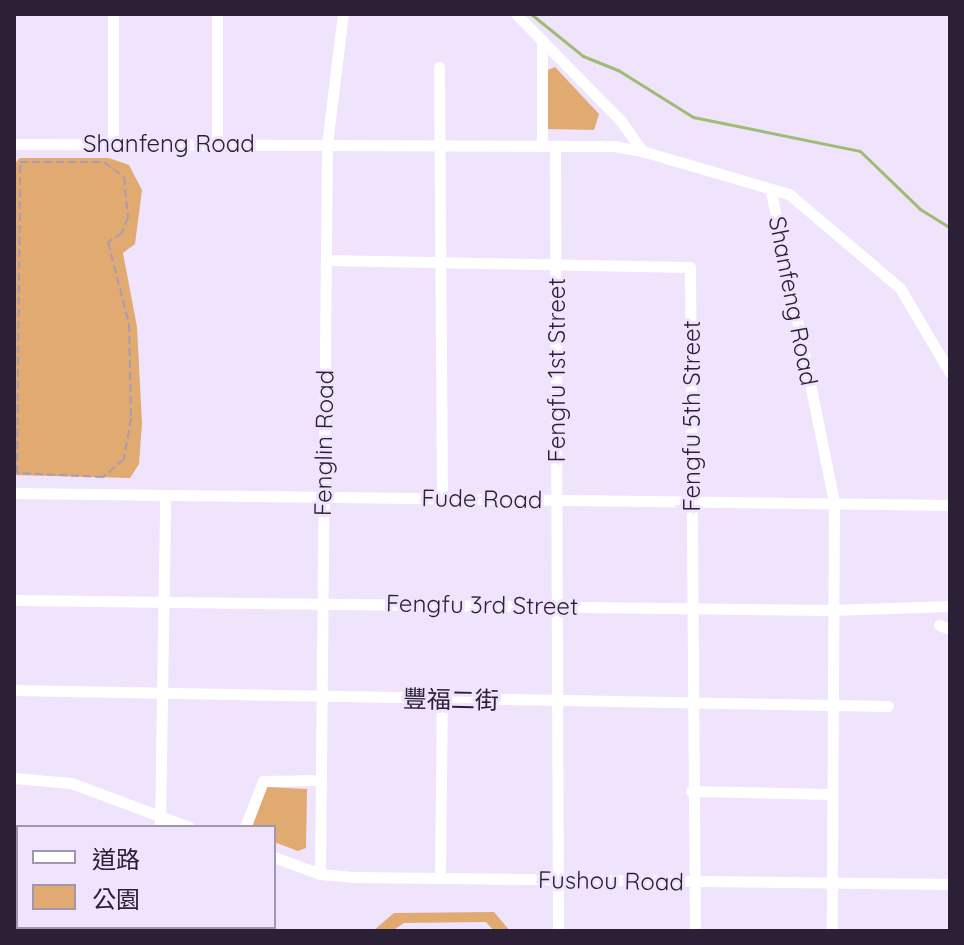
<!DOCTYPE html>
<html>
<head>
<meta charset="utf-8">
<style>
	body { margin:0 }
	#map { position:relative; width:964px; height:945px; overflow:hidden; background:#efe4fc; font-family:Quicksand,"Noto Sans TC",sans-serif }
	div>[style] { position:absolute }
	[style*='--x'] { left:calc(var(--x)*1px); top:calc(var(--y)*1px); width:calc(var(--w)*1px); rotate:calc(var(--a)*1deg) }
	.green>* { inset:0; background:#e1aa71 }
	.stream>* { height:3px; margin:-1.5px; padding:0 1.5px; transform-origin:1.5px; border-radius:1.5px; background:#9ebc73 }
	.path>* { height:2px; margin-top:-1px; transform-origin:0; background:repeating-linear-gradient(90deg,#a79cb3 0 8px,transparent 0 12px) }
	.minor>* { height:11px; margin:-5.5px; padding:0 5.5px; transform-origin:5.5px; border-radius:5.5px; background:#fff }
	span { translate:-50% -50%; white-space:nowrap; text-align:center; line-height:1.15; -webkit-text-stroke:6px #efe4fc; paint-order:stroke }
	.street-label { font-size:24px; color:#2b2036 }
	.frame { position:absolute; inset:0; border:16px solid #2b2036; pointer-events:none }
	.legend { position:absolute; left:16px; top:825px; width:260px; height:104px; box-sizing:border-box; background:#efe4fc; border:2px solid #a196ad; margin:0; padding:10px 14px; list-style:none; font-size:24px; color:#2b2036 }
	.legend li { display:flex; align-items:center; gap:16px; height:40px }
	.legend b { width:40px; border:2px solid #a196ad }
</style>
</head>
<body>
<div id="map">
	<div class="green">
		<i style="clip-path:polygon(555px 67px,599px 114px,594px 130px,548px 129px,548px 70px)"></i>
		<i style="clip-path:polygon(20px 158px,109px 158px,129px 165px,142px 190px,135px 244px,123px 253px,137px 327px,142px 423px,139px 464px,130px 478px,14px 475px,15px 163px)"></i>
		<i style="clip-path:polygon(267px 787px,307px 789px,306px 848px,298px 851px,274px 842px,274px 827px,252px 827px)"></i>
		<i style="clip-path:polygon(494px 912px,510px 931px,494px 931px,486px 922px,404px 923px,392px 931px,373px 931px,394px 913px)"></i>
	</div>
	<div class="stream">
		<i style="--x:531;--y:14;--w:67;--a:38.9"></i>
		<i style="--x:583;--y:56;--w:38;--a:22"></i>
		<i style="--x:618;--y:70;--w:89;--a:32.1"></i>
		<i style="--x:693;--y:117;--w:170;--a:11.5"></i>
		<i style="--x:860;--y:151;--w:83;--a:44"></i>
		<i style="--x:920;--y:209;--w:36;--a:32"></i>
	</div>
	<div class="path">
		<i style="--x:20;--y:162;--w:84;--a:0"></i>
		<i style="--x:104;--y:162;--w:25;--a:37"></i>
		<i style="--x:124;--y:177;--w:40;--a:84.3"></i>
		<i style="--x:128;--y:217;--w:17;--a:111"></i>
		<i style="--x:122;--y:233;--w:17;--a:147"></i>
		<i style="--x:108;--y:242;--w:85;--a:75.6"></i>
		<i style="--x:129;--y:324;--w:94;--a:88.8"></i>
		<i style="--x:131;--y:418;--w:42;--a:99.7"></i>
		<i style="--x:124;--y:459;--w:28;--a:139"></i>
		<i style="--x:103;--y:477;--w:86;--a:-177.3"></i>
		<i style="--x:17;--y:473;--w:311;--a:-89.4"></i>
		<i style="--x:78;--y:927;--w:4;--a:76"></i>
	</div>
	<div class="minor">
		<i style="--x:113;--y:14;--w:130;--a:90"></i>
		<i style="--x:217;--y:14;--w:131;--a:90"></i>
		<i style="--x:516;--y:14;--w:150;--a:45.5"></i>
		<i style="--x:621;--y:121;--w:37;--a:55"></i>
		<i style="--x:439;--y:67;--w:431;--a:89.6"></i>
		<i style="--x:14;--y:144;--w:600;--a:0.19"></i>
		<i style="--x:614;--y:146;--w:28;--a:10"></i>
		<i style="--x:642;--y:151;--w:153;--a:16.3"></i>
		<i style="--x:789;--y:194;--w:145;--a:40.3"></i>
		<i style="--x:900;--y:288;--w:99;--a:59.5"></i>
		<i style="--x:542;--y:145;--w:105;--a:-90"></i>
		<i style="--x:555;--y:146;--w:785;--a:89.78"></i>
		<i style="--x:771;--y:192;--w:317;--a:78.5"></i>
		<i style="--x:834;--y:503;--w:428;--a:90.3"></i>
		<i style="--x:326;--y:260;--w:364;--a:1.1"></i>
		<i style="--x:690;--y:267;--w:664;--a:89.57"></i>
		<i style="--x:14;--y:493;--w:936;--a:0.73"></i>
		<i style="--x:14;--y:600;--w:817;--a:0.7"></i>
		<i style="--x:831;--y:610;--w:119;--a:-1.9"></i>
		<i style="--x:939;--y:625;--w:12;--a:20"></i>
		<i style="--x:14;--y:690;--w:874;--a:1.05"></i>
		<i style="--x:14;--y:778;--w:57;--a:5"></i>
		<i style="--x:71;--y:783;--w:126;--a:20.4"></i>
		<i style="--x:691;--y:791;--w:141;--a:1.2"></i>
		<i style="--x:160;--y:827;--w:332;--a:-89.1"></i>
		<i style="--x:245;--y:827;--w:49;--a:-68.6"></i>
		<i style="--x:263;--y:781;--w:58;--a:-1"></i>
		<i style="--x:274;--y:857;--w:49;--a:20.3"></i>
		<i style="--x:320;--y:874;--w:33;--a:5"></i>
		<i style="--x:353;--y:877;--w:597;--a:0.67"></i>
		<i style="--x:320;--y:874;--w:730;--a:-89.45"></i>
		<i style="--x:327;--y:144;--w:131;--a:-83"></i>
		<i style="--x:440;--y:878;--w:178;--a:-89.4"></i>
		<i style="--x:143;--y:931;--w:4;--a:-76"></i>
	</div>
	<div class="street-label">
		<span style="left:169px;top:144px">Shanfeng Road</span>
		<span style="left:793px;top:301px;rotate:79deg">Shanfeng Road</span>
		<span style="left:557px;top:370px;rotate:-90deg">Fengfu 1st Street</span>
		<span style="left:692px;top:416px;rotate:-90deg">Fengfu 5th Street</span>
		<span style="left:324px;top:443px;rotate:-89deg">Fenglin Road</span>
		<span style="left:482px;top:499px;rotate:1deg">Fude Road</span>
		<span style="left:482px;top:605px;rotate:1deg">Fengfu 3rd Street</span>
		<span style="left:451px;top:700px;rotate:1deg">豐福二街</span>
		<span style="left:611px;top:881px;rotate:1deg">Fushou Road</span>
	</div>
	<div class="frame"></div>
	<ul class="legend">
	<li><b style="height:10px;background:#fff"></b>道路</li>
	<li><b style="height:22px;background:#e1aa71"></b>公園</li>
	</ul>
</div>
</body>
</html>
